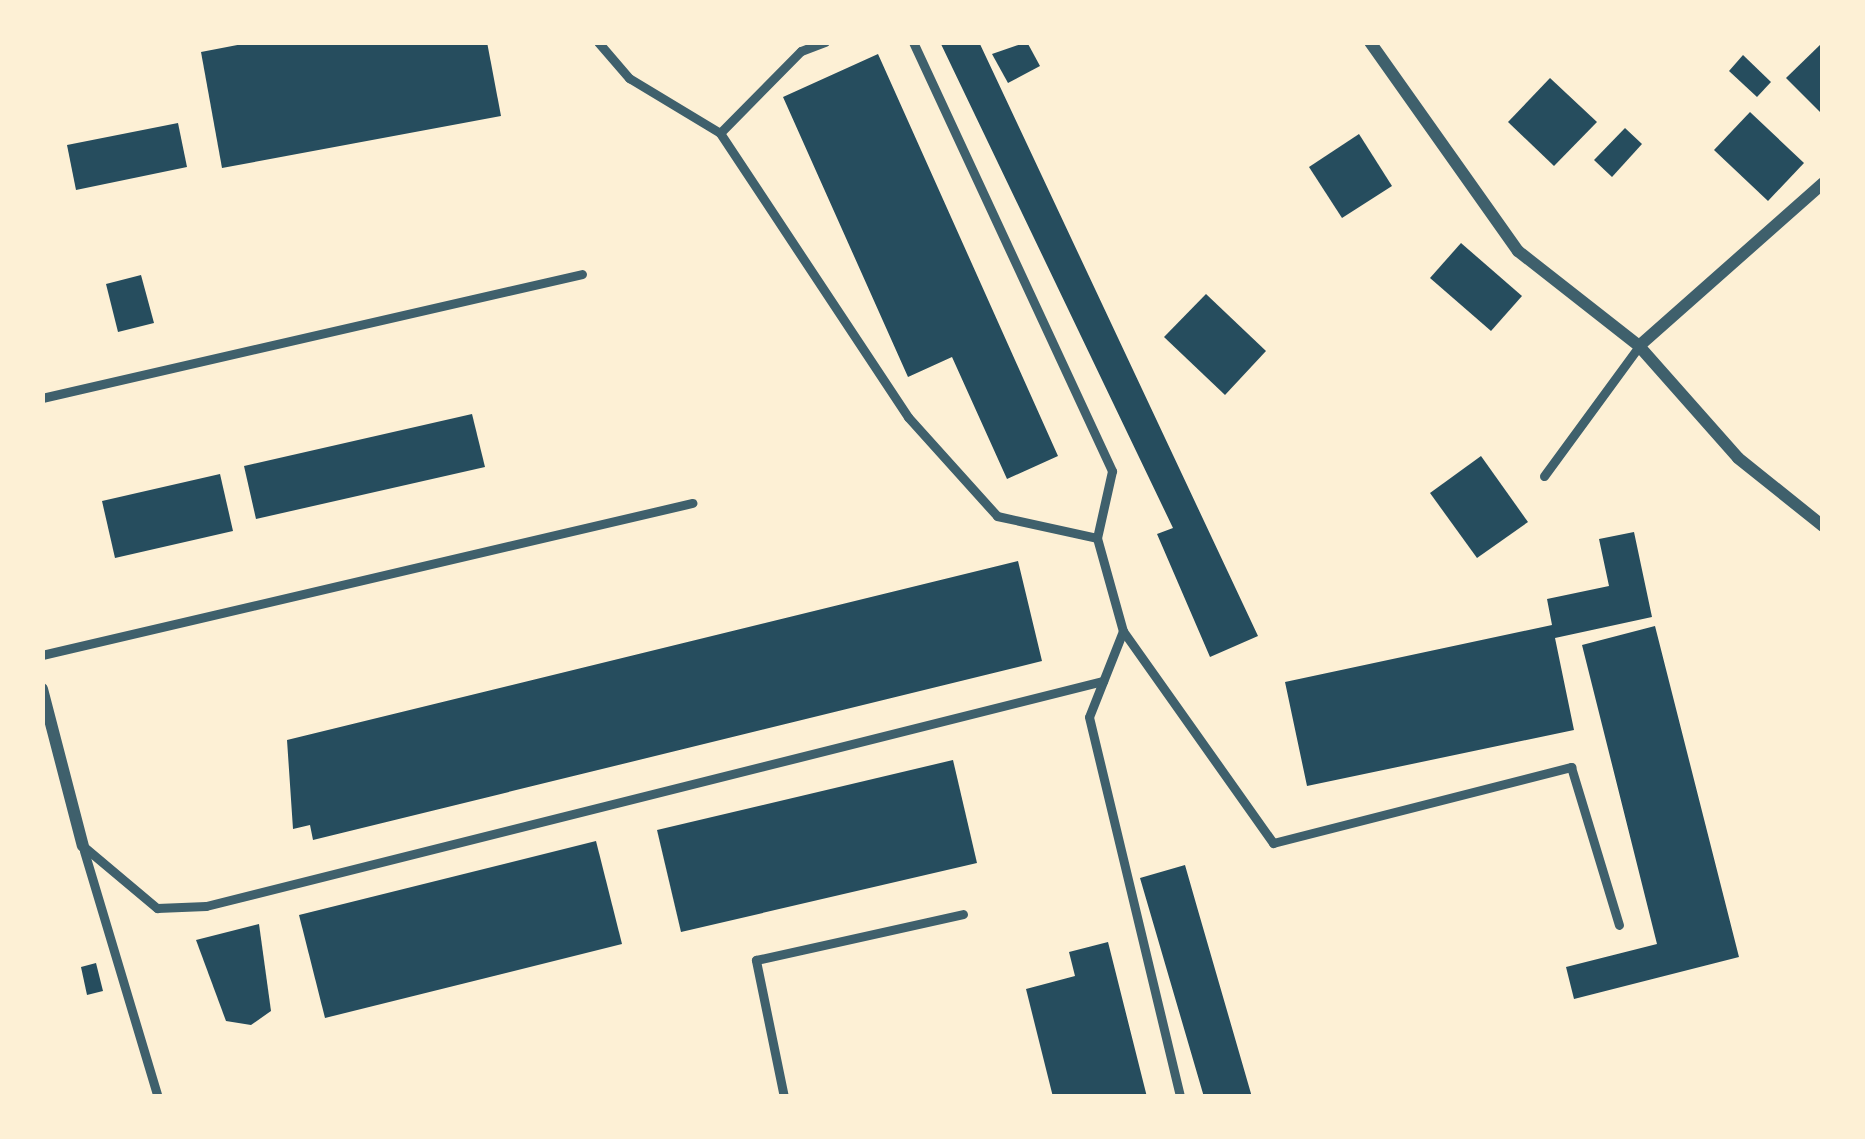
<!DOCTYPE html>
<html>
<head>
<meta charset="utf-8">
<style>
	body { margin:0 }
	#map { position:relative; width:1865px; height:1139px; overflow:hidden; background:#fdf0d5; font-family:Montserrat,sans-serif }
	div>[style] { position:absolute }
	[style*='--x'] { left:calc(var(--x)*1px); top:calc(var(--y)*1px); width:calc(var(--w)*1px); rotate:calc(var(--a)*1deg) }
	.building>* { inset:0; background:#264d5e }
	.service>* { height:9px; margin:-4.5px; padding:0 4.5px; transform-origin:4.5px; border-radius:4.5px; background:#3f606c }
	.minor>* { height:12px; margin:-6px; padding:0 6px; transform-origin:6px; border-radius:6px; background:#3f606c }
	span { translate:-50% -50%; white-space:nowrap; text-align:center; line-height:1.15; -webkit-text-stroke:12px #fdf0d5; paint-order:stroke }
	.frame { position:absolute; inset:0; border:45px solid #fdf0d5; pointer-events:none }
</style>
</head>
<body>
<div id="map">
	<div class="building">
		<i style="clip-path:polygon(253px 42px,487px 42px,501px 116px,222px 168px,201px 52px)"></i>
		<i style="clip-path:polygon(940px 42px,979px 42px,1258px 636px,1210px 657px,1157px 534px,1173px 528px)"></i>
		<i style="clip-path:polygon(1027px 42px,1040px 66px,1008px 83px,992px 54px)"></i>
		<i style="clip-path:polygon(1823px 42px,1823px 115px,1786px 78px)"></i>
		<i style="clip-path:polygon(878px 54px,1058px 456px,1007px 479px,952px 357px,908px 377px,783px 97px)"></i>
		<i style="clip-path:polygon(1743px 55px,1771px 82px,1757px 97px,1729px 71px)"></i>
		<i style="clip-path:polygon(1550px 78px,1597px 122px,1554px 166px,1508px 122px)"></i>
		<i style="clip-path:polygon(1750px 112px,1804px 163px,1768px 201px,1714px 150px)"></i>
		<i style="clip-path:polygon(178px 123px,187px 167px,76px 190px,67px 145px)"></i>
		<i style="clip-path:polygon(1625px 128px,1642px 144px,1612px 177px,1594px 160px)"></i>
		<i style="clip-path:polygon(1359px 134px,1392px 186px,1342px 218px,1309px 167px)"></i>
		<i style="clip-path:polygon(1461px 243px,1522px 296px,1491px 331px,1430px 278px)"></i>
		<i style="clip-path:polygon(141px 275px,154px 323px,118px 332px,106px 284px)"></i>
		<i style="clip-path:polygon(1206px 294px,1266px 351px,1225px 395px,1164px 337px)"></i>
		<i style="clip-path:polygon(472px 414px,485px 467px,256px 519px,244px 466px)"></i>
		<i style="clip-path:polygon(1481px 456px,1528px 522px,1477px 558px,1430px 493px)"></i>
		<i style="clip-path:polygon(220px 474px,233px 531px,115px 558px,102px 501px)"></i>
		<i style="clip-path:polygon(1634px 532px,1652px 617px,1555px 638px,1574px 730px,1307px 786px,1285px 682px,1552px 625px,1547px 599px,1609px 586px,1599px 539px)"></i>
		<i style="clip-path:polygon(1018px 561px,1042px 661px,313px 840px,310px 825px,293px 829px,287px 740px)"></i>
		<i style="clip-path:polygon(1655px 626px,1739px 957px,1574px 999px,1566px 967px,1657px 944px,1582px 645px)"></i>
		<i style="clip-path:polygon(953px 760px,977px 863px,681px 932px,657px 830px)"></i>
		<i style="clip-path:polygon(596px 841px,622px 944px,325px 1018px,299px 915px)"></i>
		<i style="clip-path:polygon(1185px 865px,1197px 907px,1252px 1097px,1204px 1097px,1140px 878px)"></i>
		<i style="clip-path:polygon(259px 924px,271px 1011px,251px 1025px,226px 1021px,196px 940px)"></i>
		<i style="clip-path:polygon(1108px 942px,1147px 1097px,1053px 1097px,1026px 989px,1075px 976px,1069px 952px)"></i>
		<i style="clip-path:polygon(96px 963px,103px 991px,87px 995px,81px 967px)"></i>
	</div>
	<div class="service">
		<i style="--x:598;--y:42;--w:48;--a:49.3"></i>
		<i style="--x:629;--y:78;--w:106;--a:31.1"></i>
		<i style="--x:720;--y:133;--w:341;--a:56.5"></i>
		<i style="--x:908;--y:417;--w:133;--a:48"></i>
		<i style="--x:997;--y:516;--w:102;--a:12.4"></i>
		<i style="--x:913;--y:42;--w:473;--a:65.1"></i>
		<i style="--x:1112;--y:471;--w:69;--a:102.6"></i>
		<i style="--x:1097;--y:538;--w:97;--a:74.4"></i>
		<i style="--x:1123;--y:631;--w:260;--a:54.7"></i>
		<i style="--x:1273;--y:843;--w:308;--a:-14.3"></i>
		<i style="--x:1571;--y:767;--w:165;--a:73.1"></i>
		<i style="--x:720;--y:133;--w:115;--a:-45.4"></i>
		<i style="--x:801;--y:51;--w:26;--a:-21"></i>
		<i style="--x:42;--y:398;--w:554;--a:-12.93"></i>
		<i style="--x:1544;--y:476;--w:161;--a:-53.8"></i>
		<i style="--x:1123;--y:631;--w:92;--a:111.6"></i>
		<i style="--x:1089;--y:717;--w:391;--a:76.5"></i>
		<i style="--x:42;--y:655;--w:668;--a:-13.16"></i>
		<i style="--x:83;--y:846;--w:97;--a:40"></i>
		<i style="--x:157;--y:908;--w:49;--a:-2.3"></i>
		<i style="--x:206;--y:906;--w:925;--a:-14.08"></i>
		<i style="--x:84;--y:851;--w:257;--a:73.3"></i>
		<i style="--x:784;--y:1097;--w:140;--a:-101.6"></i>
		<i style="--x:756;--y:960;--w:212;--a:-12.5"></i>
	</div>
	<div class="minor">
		<i style="--x:1370;--y:42;--w:256;--a:54.7"></i>
		<i style="--x:1518;--y:251;--w:154;--a:38.1"></i>
		<i style="--x:1639;--y:346;--w:149;--a:48.5"></i>
		<i style="--x:1738;--y:458;--w:109;--a:38.7"></i>
		<i style="--x:1639;--y:346;--w:246;--a:-41.5"></i>
		<i style="--x:42;--y:689;--w:162;--a:75.4"></i>
	</div>
	<div class="frame"></div>
</div>
</body>
</html>
